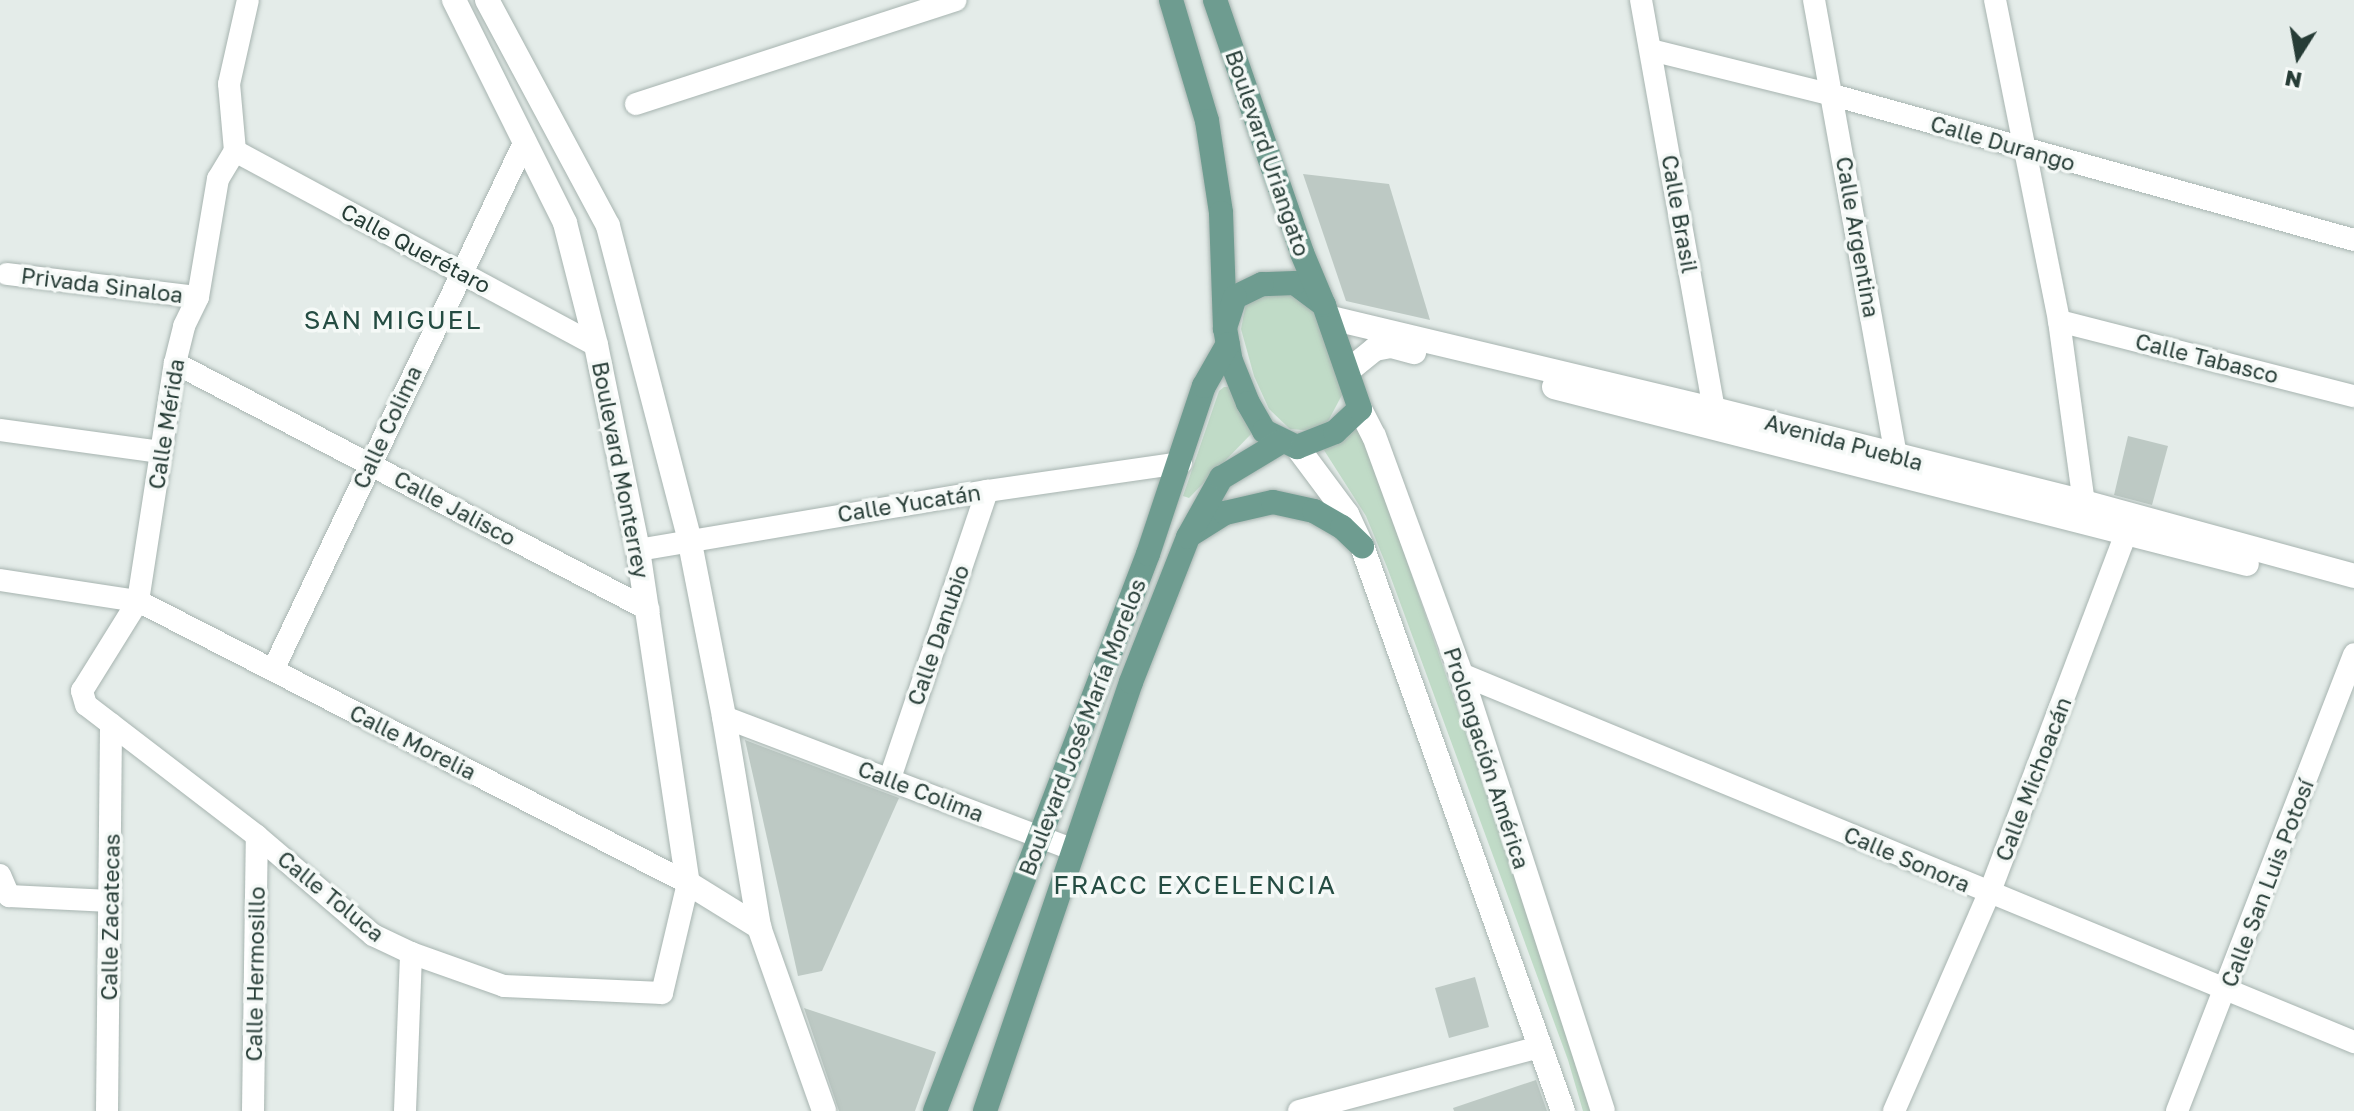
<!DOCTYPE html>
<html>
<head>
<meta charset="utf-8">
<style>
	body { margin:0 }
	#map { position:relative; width:2354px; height:1111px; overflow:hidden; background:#e4ece9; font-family:"Golos Text",sans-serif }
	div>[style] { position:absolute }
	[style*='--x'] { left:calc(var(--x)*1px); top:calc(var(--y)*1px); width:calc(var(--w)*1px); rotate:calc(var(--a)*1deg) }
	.green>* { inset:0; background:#c0dbc7 }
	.building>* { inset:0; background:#bdc9c4 }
	.roads { filter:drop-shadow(0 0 2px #a7b4b0) drop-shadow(0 0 2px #a7b4b0) }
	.minor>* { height:22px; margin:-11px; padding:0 11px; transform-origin:11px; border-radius:11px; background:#fff }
	.tertiary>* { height:24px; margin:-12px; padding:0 12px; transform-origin:12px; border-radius:12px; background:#fff }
	.primary>* { height:24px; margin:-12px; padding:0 12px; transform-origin:12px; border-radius:12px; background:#6e9c90 }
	span { translate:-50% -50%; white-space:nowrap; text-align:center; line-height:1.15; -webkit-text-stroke:7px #f5f9f7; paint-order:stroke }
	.street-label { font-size:22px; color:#263c36 }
	.quarter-label { font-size:26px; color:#244c42; letter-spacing:2px }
	.north { position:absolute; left:2258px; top:16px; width:80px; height:80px; -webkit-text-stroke:6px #f5f9f7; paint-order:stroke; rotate:191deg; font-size:22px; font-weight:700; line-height:32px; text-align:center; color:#263c36 }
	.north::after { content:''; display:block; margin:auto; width:28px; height:36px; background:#263c36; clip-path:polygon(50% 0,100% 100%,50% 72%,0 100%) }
</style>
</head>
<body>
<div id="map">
	<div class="green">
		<i style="clip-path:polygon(1256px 291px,1311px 297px,1343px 393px,1326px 425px,1314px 431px,1290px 429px,1269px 409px,1254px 376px,1241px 329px,1247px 298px)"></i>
		<i style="clip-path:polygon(1224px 387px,1232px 387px,1254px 431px,1189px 498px,1183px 496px,1219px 391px)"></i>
		<i style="clip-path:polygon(1360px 427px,1371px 456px,1595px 1111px,1583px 1111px,1568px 1060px,1387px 567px,1366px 516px,1322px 447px)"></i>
	</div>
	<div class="building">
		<i style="clip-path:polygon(1303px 174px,1389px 184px,1430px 320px,1346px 301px)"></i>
		<i style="clip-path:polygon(2128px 436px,2168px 446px,2152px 505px,2114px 495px)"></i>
		<i style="clip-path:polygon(745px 740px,899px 798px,822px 971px,798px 976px)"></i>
		<i style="clip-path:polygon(1475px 977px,1489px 1027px,1449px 1038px,1435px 988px)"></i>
		<i style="clip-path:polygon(804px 1008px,936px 1052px,915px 1111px,839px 1111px)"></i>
		<i style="clip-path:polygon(1536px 1080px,1547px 1111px,1454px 1111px,1453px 1108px)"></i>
	</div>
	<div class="roads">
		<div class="minor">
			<i style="--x:1641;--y:0;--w:430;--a:79.9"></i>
			<i style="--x:1814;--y:0;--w:476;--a:79.8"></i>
			<i style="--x:1995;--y:0;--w:327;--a:78.7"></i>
			<i style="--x:2059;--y:321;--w:198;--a:82.2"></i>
			<i style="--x:1651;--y:50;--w:187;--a:13.9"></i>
			<i style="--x:1833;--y:95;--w:541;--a:15.55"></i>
			<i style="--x:636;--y:104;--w:336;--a:-18"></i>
			<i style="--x:235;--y:151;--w:410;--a:28.3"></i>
			<i style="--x:235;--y:151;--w:67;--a:-95.1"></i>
			<i style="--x:229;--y:84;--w:86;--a:-77.3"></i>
			<i style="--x:7;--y:274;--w:192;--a:6.9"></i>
			<i style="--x:2059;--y:321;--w:304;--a:14.3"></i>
			<i style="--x:175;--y:363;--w:534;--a:27.52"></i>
			<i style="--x:0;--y:430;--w:162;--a:7.8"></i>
			<i style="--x:638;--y:550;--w:354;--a:-9.6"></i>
			<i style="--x:987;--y:491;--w:196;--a:-8.2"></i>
			<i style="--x:0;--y:580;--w:140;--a:8.7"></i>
			<i style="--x:138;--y:601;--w:618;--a:27.15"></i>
			<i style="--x:688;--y:883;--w:113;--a:103.3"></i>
			<i style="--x:662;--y:993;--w:158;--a:-177.5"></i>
			<i style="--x:504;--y:986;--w:99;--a:-160.5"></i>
			<i style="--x:411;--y:953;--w:42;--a:-154.7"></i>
			<i style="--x:373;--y:935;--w:153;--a:-139.5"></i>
			<i style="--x:257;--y:836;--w:215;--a:-142.5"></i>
			<i style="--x:86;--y:705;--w:15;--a:-106"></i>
			<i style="--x:82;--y:691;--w:106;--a:-58.1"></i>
			<i style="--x:138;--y:601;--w:241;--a:-81.2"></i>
			<i style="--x:175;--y:363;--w:38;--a:-76"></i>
			<i style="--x:184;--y:326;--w:32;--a:-64"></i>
			<i style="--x:198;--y:297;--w:120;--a:-80.4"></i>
			<i style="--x:218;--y:179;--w:33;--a:-59"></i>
			<i style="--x:273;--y:670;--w:586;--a:-64.53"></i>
			<i style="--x:1461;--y:674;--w:966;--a:22.4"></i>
			<i style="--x:724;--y:717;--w:372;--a:20.8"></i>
			<i style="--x:890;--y:778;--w:303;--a:-71.3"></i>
			<i style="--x:0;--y:875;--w:23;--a:67"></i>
			<i style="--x:9;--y:896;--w:101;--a:2.8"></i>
			<i style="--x:107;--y:1111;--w:387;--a:-89.4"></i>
			<i style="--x:253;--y:1111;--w:275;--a:-89.2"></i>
			<i style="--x:405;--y:1111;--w:158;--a:-87.8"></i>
			<i style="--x:1299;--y:1111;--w:249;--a:-14.9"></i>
			<i style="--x:1894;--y:1111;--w:237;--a:-66.4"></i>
			<i style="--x:1989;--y:894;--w:402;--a:-69.2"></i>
			<i style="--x:2177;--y:1111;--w:490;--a:-68.8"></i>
		</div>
		<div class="tertiary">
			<i style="--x:454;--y:0;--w:249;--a:63.5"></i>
			<i style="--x:565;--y:223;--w:126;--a:75.7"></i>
			<i style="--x:596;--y:345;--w:209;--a:78.4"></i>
			<i style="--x:638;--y:550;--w:337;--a:81.5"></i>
			<i style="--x:688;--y:883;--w:84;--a:31.8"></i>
			<i style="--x:487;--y:0;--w:256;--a:61.8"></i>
			<i style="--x:608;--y:226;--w:322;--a:75.4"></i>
			<i style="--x:689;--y:538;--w:182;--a:78.9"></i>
			<i style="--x:724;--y:717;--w:213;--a:80.5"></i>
			<i style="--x:759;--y:927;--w:195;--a:70.5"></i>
			<i style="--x:1331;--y:318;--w:394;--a:13.4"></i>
			<i style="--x:1714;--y:409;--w:382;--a:14.1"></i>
			<i style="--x:2084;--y:502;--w:280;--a:15.3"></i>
			<i style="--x:1349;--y:370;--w:33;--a:-39"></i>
			<i style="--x:1375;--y:349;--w:16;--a:-11"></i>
			<i style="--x:1391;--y:346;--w:24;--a:15"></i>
			<i style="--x:1554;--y:387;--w:715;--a:14.33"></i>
			<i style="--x:1360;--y:409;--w:30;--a:63"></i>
			<i style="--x:1374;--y:436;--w:253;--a:69.9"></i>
			<i style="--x:1461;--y:674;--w:459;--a:72"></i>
			<i style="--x:1297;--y:447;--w:84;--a:53.3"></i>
			<i style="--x:1347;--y:514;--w:35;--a:65"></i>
			<i style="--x:1362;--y:546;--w:600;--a:70.42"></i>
		</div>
		<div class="primary">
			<i style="--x:1171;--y:0;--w:126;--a:73.4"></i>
			<i style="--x:1207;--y:121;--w:93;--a:81.3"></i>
			<i style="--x:1221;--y:213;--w:115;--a:88"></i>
			<i style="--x:1225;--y:328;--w:34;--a:80"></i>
			<i style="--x:1231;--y:361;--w:45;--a:68"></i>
			<i style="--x:1248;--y:403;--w:32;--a:60"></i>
			<i style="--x:1264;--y:431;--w:37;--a:26"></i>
			<i style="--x:1297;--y:447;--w:41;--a:-21.5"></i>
			<i style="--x:1335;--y:432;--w:34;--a:-43"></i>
			<i style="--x:1360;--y:409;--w:110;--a:-109.1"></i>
			<i style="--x:1324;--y:305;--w:36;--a:-143"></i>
			<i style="--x:1295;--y:283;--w:33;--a:178"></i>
			<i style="--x:1262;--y:284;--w:30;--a:154"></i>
			<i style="--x:1235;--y:297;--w:33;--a:108"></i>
			<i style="--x:1215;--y:0;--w:268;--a:71"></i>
			<i style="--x:1302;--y:253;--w:54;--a:67.2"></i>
			<i style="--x:1193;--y:533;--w:38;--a:-32"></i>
			<i style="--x:1225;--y:513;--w:49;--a:-12.9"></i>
			<i style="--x:1273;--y:502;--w:42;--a:12.4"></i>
			<i style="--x:1314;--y:511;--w:32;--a:30"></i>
			<i style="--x:1342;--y:527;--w:28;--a:44"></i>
			<i style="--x:935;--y:1111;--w:596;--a:-69.07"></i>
			<i style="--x:1148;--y:554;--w:177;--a:-71.6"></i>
			<i style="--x:1204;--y:386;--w:48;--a:-60.3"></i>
			<i style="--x:985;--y:1111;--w:453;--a:-71.2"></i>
			<i style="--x:1131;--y:682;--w:156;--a:-68.5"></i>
			<i style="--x:1188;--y:537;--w:68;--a:-60.8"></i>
			<i style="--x:1221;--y:478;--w:70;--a:-31"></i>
		</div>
	</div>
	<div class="street-label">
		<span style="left:2003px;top:143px;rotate:16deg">Calle Durango</span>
		<span style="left:1268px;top:153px;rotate:71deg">Boulevard Uriangato</span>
		<span style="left:1680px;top:214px;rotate:80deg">Calle Brasil</span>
		<span style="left:1858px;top:237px;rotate:80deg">Calle Argentina</span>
		<span style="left:416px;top:248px;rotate:28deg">Calle Querétaro</span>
		<span style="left:102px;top:285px;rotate:7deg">Privada Sinaloa</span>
		<span style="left:2207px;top:358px;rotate:14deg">Calle Tabasco</span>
		<span style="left:166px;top:424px;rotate:-81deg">Calle Mérida</span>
		<span style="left:387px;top:427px;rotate:-65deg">Calle Colima</span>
		<span style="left:1844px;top:442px;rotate:15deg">Avenida Puebla</span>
		<span style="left:621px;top:470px;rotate:79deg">Boulevard Monterrey</span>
		<span style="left:909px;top:503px;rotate:-9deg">Calle Yucatán</span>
		<span style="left:455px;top:508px;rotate:28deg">Calle Jalisco</span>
		<span style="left:938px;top:635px;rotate:-71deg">Calle Danubio</span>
		<span style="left:1082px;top:727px;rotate:-69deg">Boulevard José María Morelos</span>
		<span style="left:413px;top:742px;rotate:27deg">Calle Morelia</span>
		<span style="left:1487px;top:758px;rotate:72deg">Prolongación América</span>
		<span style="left:2033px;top:779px;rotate:-69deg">Calle Michoacán</span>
		<span style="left:921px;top:791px;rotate:21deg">Calle Colima</span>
		<span style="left:1907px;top:859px;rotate:23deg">Calle Sonora</span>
		<span style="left:2267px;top:883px;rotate:-69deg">Calle San Luis Potosí</span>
		<span style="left:331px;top:896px;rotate:39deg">Calle Toluca</span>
		<span style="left:110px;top:917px;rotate:-89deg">Calle Zacatecas</span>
		<span style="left:255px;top:974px;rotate:-89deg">Calle Hermosillo</span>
	</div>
	<div class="quarter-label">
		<span style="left:393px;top:320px">SAN MIGUEL</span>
		<span style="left:1195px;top:885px">FRACC EXCELENCIA</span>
	</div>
	<div class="north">N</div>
</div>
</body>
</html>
